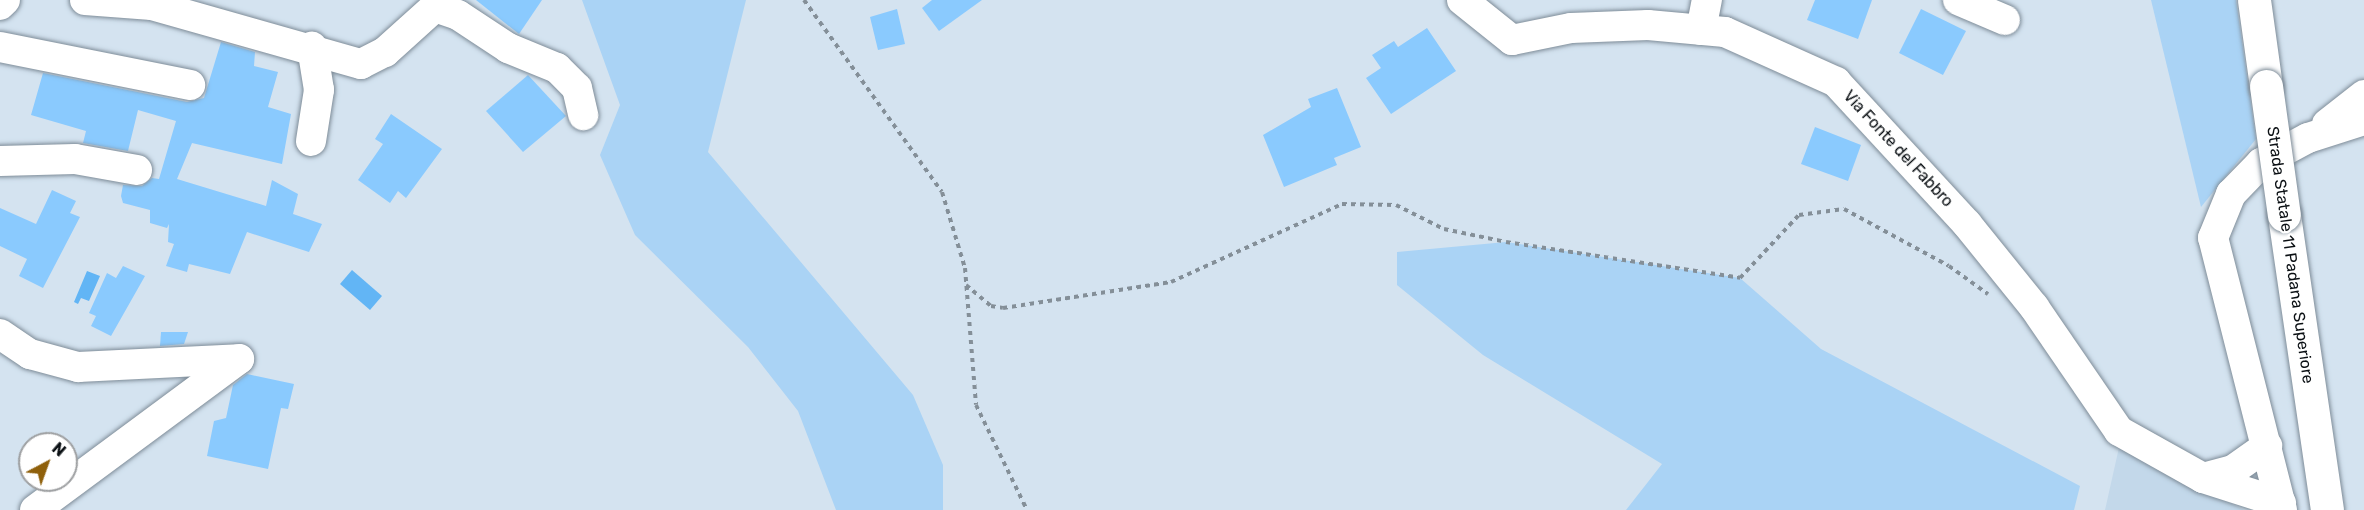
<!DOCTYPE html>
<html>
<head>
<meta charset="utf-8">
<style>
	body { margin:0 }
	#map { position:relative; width:2364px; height:510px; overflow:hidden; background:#d4e3f0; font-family:Rubik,sans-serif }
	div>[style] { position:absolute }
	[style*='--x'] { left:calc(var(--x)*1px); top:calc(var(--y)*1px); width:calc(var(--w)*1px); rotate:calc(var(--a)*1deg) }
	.built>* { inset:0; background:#c3d8ea }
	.green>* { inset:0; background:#aad3f5 }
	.water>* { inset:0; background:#62b5f5 }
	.building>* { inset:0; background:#8acafe }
	.path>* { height:4px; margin-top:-2px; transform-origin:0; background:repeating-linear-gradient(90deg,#848f98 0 4.5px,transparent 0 9px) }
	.roads { filter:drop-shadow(0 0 2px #7e8c98) drop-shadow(0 0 2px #7e8c98) }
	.minor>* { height:30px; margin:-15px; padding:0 15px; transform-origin:15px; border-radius:15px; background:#fff }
	.highway>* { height:33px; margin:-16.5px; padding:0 16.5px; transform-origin:16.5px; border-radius:16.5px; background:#fff }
	.bridges { filter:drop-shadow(0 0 2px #7e8c98) drop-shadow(0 0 2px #7e8c98) }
	.highway-bridge>* { height:33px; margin:-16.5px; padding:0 16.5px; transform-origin:16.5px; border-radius:16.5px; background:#fff }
	span { translate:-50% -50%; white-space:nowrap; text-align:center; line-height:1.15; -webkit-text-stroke:4.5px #fff; paint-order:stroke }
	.street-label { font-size:16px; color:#0b1014 }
	.north { position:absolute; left:18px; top:432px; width:60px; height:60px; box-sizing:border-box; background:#fff; border:2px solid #9d9fa1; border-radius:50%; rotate:41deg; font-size:16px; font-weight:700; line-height:24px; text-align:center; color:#0b1014 }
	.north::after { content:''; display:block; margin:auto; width:21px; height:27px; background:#8f600b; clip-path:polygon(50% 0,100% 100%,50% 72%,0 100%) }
</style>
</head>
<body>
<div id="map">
	<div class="built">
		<i style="clip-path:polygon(2120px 443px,2206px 491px,2244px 510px,2105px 510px)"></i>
	</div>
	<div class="green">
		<i style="clip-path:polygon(582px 0,746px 0,708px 152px,913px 395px,943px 465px,943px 510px,836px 510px,798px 411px,748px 347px,635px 235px,600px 155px,620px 105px)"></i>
		<i style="clip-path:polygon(2151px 0,2236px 0,2256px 139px,2201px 207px)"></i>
		<i style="clip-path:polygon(1506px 242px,1740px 278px,1821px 349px,2080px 486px,2074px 510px,1626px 510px,1662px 464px,1483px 355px,1397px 285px,1397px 252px)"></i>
	</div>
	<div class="water">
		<i style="clip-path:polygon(352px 270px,382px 296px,370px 310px,340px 284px)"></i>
		<i style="clip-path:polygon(87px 271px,100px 276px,89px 301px,81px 298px,78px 304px,74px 302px)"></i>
	</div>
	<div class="building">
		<i style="clip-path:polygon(476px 0,542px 0,519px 34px)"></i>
		<i style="clip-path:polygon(932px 0,982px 0,939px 31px,922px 8px)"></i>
		<i style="clip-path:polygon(1815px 0,1872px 0,1858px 39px,1807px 20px)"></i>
		<i style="clip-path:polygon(897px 9px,905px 44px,878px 50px,870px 17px)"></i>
		<i style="clip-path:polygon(1921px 9px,1966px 31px,1943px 75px,1899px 53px)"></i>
		<i style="clip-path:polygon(1427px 28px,1456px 71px,1391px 114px,1366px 78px,1381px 68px,1372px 55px,1394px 41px,1398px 47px)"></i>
		<i style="clip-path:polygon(221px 42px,255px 52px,254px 66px,278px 72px,268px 107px,291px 114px,282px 164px,192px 143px,177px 179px,266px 206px,272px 180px,298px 194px,293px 214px,322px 224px,309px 252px,247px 232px,230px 274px,189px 264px,187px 272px,166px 266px,174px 244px,168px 242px,169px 224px,167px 228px,150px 223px,150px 210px,123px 203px,121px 196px,123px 185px,142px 186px,152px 178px,159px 179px,176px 121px,138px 110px,128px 151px,83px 143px,86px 131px,31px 115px,43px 73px,187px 102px,204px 98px)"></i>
		<i style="clip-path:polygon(528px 75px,566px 116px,523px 152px,486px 111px)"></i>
		<i style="clip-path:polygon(1337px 88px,1361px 147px,1334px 158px,1337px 165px,1284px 187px,1263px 135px,1311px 107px,1308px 99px)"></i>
		<i style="clip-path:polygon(391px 114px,442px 149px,406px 198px,398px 191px,390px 203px,358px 180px,383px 144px,375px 139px)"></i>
		<i style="clip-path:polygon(1815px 127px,1861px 145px,1848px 181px,1801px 164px)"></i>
		<i style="clip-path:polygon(52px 190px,76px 201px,70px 213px,80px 217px,43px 288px,19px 276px,27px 259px,0 246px,0 208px,36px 224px)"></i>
		<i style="clip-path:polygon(123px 266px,145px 276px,111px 336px,91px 326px,96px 316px,89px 313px,107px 273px,116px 278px)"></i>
		<i style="clip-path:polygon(161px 332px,188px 332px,184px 344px,160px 346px)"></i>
		<i style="clip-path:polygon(247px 374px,294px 384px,288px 409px,281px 408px,268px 469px,207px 456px,214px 421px,226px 418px,233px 385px)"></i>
	</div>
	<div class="path">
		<i style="--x:804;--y:0;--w:236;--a:54.3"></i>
		<i style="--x:942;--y:192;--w:79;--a:73.2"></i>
		<i style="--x:965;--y:268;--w:137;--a:85.4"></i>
		<i style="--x:976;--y:405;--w:117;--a:64.1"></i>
		<i style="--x:966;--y:285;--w:33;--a:40"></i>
		<i style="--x:991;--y:306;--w:12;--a:9"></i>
		<i style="--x:1003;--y:308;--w:170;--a:-8.8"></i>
		<i style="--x:1171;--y:282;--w:188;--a:-24.5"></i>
		<i style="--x:1342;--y:204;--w:54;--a:1.1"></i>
		<i style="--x:1396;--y:205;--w:54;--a:26.6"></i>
		<i style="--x:1444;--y:229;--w:63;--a:11.8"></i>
		<i style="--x:1506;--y:242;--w:237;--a:8.7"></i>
		<i style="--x:1740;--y:278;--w:86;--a:-46.9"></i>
		<i style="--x:1799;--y:215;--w:45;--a:-7.6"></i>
		<i style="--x:1844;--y:209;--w:119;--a:28.5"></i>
		<i style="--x:1949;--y:266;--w:48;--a:35.7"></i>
	</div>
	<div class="roads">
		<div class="minor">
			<i style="--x:85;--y:0;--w:67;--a:4.3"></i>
			<i style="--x:152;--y:5;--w:217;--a:15.8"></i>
			<i style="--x:361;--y:64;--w:27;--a:-27"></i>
			<i style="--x:385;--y:52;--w:67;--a:-42"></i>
			<i style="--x:435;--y:7;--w:24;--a:19"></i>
			<i style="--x:458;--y:15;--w:60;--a:33.4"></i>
			<i style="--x:508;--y:48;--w:53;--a:22.2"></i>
			<i style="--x:557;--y:68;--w:28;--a:45"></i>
			<i style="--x:577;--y:88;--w:28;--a:77"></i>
			<i style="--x:1462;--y:0;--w:64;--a:38.7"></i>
			<i style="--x:1512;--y:40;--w:60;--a:-11.5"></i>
			<i style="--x:1571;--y:28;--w:77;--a:-2.2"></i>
			<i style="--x:1648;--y:25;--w:77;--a:5.2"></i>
			<i style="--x:1725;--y:32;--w:122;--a:24.2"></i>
			<i style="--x:1836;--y:82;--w:193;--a:47.3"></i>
			<i style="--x:1967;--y:224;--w:107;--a:51.1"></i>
			<i style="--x:2034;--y:307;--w:150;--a:55.6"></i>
			<i style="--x:2119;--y:431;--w:96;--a:29.2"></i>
			<i style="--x:2203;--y:478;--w:82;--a:17.8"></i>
			<i style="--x:1958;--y:0;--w:51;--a:23.1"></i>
			<i style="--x:0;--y:5;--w:7;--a:-45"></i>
			<i style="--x:1701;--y:30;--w:31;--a:-79"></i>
			<i style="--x:0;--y:47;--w:194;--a:11.3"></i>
			<i style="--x:2327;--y:124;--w:47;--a:-38.1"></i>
			<i style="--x:311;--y:141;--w:52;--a:-81.1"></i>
			<i style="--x:319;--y:90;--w:44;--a:-99.2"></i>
			<i style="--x:0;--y:161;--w:75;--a:-1.5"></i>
			<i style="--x:75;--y:159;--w:63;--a:10.1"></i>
			<i style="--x:0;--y:334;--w:36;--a:34"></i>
			<i style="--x:30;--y:354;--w:50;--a:15.2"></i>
			<i style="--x:78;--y:367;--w:161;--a:-2.8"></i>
			<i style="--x:2203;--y:478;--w:31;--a:-15"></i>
			<i style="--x:2233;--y:470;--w:42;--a:-35.2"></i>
			<i style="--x:35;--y:510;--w:254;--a:-36.5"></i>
			<i style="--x:2282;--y:510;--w:281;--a:-104.2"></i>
			<i style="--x:2213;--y:238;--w:48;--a:-67.8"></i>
			<i style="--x:2231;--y:194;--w:43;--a:-45.9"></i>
			<i style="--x:2261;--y:163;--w:53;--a:-28"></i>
			<i style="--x:2308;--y:138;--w:59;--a:-17.8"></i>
		</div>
		<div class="highway">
			<i style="--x:2254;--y:0;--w:87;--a:82.1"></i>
			<i style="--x:2284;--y:215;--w:298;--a:81.7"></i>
		</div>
	</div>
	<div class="bridges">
		<div class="highway-bridge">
			<i style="--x:2266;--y:86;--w:130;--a:82.1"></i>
		</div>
	</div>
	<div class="street-label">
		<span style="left:1898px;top:149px;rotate:47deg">Via Fonte del Fabbro</span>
		<span style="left:2290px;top:255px;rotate:82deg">Strada Statale 11 Padana Superiore</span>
	</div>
	<div class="north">N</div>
</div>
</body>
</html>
